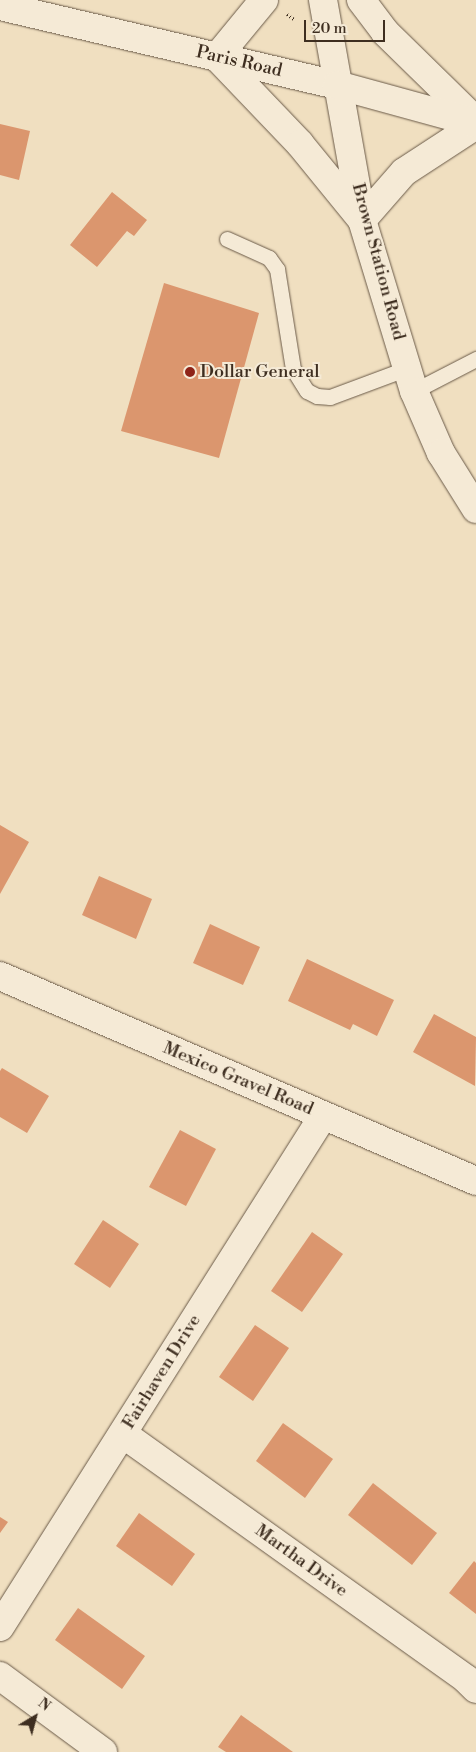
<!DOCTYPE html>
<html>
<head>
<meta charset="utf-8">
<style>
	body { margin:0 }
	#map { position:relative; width:476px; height:1752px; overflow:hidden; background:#f0dfc0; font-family:"Libre Bodoni",serif }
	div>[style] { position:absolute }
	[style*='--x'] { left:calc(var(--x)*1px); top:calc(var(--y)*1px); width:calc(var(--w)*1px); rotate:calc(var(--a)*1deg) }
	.building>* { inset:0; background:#db966e }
	.path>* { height:3px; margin-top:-1.5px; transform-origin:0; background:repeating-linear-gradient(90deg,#3e2e20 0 1px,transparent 0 3.5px) }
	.roads { filter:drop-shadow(0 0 1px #6a5a48) drop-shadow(0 0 1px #6a5a48) }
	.service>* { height:15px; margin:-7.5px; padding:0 7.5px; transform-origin:7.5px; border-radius:7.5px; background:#f5ead6 }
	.minor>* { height:28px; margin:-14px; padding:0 14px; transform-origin:14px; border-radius:14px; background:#f5ead6 }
	.tertiary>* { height:28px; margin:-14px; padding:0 14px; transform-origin:14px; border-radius:14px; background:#f5ead6 }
	.secondary>* { height:28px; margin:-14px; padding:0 14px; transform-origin:14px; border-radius:14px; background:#f5ead6 }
	.dots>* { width:14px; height:14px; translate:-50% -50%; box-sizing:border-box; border:2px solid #f5ead6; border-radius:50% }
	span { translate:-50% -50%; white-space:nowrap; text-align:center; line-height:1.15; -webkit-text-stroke:4px #f5ead6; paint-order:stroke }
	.street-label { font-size:18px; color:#3e2e20 }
	.poi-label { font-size:18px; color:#3e2e20 }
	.left { translate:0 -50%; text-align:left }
	.north { position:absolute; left:10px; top:1692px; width:50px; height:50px; -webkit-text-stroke:4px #f5ead6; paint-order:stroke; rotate:37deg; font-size:14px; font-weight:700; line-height:20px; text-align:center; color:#3e2e20 }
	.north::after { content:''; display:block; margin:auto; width:18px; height:22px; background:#3e2e20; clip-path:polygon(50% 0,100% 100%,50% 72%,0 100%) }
	.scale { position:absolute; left:304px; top:20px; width:81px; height:22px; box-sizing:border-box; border:2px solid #3e2e20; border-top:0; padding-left:6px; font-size:15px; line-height:18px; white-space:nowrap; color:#3e2e20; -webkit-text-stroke:4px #f5ead6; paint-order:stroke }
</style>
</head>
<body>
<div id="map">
	<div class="building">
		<i style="clip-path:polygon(0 124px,30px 131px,19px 180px,0 175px)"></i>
		<i style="clip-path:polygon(112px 192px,147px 220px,134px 236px,127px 231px,97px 267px,70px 245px)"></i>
		<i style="clip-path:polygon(164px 283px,259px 313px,219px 458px,121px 431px)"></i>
		<i style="clip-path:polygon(0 825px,29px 842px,0 894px)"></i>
		<i style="clip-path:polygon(99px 876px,152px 899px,136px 939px,82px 915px)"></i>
		<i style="clip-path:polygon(210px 924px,260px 947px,243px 985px,193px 963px)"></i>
		<i style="clip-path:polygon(307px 959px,394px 1000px,377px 1036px,353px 1024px,350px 1030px,288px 1001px)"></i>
		<i style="clip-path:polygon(434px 1014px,476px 1037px,475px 1086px,413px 1052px)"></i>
		<i style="clip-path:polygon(2px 1068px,49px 1096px,27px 1133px,0 1117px,0 1071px)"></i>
		<i style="clip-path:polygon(180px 1130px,216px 1149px,186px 1206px,149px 1187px)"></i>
		<i style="clip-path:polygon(103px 1220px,139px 1244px,110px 1288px,74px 1264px)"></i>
		<i style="clip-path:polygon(312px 1232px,343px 1254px,302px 1312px,271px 1291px)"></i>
		<i style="clip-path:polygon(255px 1325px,289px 1348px,253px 1401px,219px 1377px)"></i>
		<i style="clip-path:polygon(283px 1423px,333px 1459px,305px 1498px,256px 1461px)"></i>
		<i style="clip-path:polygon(373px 1483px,437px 1533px,412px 1565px,348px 1515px)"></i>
		<i style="clip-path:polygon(139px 1513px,195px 1554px,172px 1586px,116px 1546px)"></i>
		<i style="clip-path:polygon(0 1517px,8px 1522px,0 1533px)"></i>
		<i style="clip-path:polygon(474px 1561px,476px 1563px,476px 1614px,449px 1593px)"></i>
		<i style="clip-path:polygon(78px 1608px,145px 1656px,122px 1689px,55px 1640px)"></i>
		<i style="clip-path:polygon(241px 1715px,293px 1752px,226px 1752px,218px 1747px)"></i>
	</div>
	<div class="path">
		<i style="--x:287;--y:14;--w:9;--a:36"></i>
	</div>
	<div class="roads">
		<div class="service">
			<i style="--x:227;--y:239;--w:46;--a:24.3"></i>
			<i style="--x:269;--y:258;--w:14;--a:54"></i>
			<i style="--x:277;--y:269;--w:101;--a:80.9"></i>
			<i style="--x:293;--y:369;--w:26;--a:58"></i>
			<i style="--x:307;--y:391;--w:11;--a:27"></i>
			<i style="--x:317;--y:396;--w:13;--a:4"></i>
			<i style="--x:330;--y:397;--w:83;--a:-20.4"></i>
			<i style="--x:414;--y:391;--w:70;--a:-27.3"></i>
		</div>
		<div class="minor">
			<i style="--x:0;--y:976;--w:518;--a:23.3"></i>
			<i style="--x:123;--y:1434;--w:422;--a:35.5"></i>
			<i style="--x:466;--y:1679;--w:14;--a:45"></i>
			<i style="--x:0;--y:1627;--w:605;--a:-57.7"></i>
			<i style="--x:0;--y:1676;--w:128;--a:36.4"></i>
		</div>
		<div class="tertiary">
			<i style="--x:323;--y:0;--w:223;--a:79.9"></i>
			<i style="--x:362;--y:220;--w:179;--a:73.1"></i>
			<i style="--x:414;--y:391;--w:68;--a:66.5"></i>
			<i style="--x:441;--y:453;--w:66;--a:58"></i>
		</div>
		<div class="secondary">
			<i style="--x:264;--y:0;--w:74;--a:129.5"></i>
			<i style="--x:217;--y:57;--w:120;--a:46.3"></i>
			<i style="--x:300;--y:144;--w:98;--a:50.8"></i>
			<i style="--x:362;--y:220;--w:64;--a:-48.8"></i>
			<i style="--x:404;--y:172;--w:86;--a:-33.1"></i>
			<i style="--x:361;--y:0;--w:40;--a:53"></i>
			<i style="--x:385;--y:32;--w:127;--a:44.4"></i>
			<i style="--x:0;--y:6;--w:346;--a:13.2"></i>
			<i style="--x:337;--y:85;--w:144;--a:15.3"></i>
		</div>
	</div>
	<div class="dots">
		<i style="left:190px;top:372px;background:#8f2418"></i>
	</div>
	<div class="street-label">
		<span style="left:239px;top:62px;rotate:13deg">Paris Road</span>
		<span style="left:378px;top:262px;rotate:75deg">Brown Station Road</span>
		<span style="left:238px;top:1079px;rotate:23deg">Mexico Gravel Road</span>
		<span style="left:162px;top:1372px;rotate:-58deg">Fairhaven Drive</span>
		<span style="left:301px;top:1561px;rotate:36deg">Martha Drive</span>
	</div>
	<div class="poi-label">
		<span class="left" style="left:200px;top:372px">Dollar General</span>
	</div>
	<div class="north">N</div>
	<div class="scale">20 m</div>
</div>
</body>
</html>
